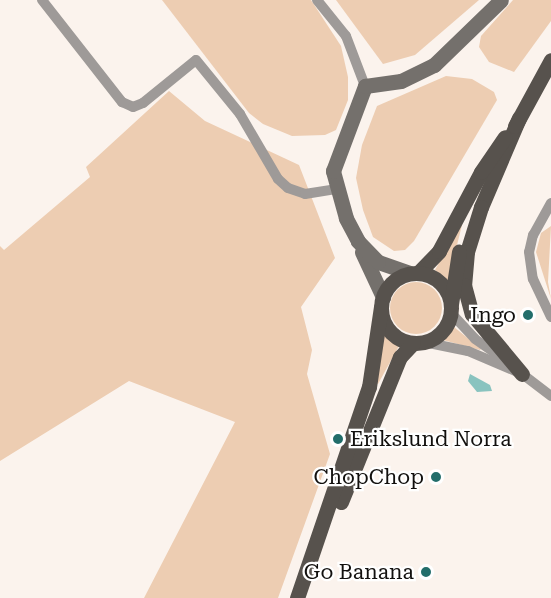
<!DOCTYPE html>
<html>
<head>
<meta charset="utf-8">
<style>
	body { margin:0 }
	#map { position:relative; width:551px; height:598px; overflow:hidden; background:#fbf3ed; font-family:"Roboto Serif",serif }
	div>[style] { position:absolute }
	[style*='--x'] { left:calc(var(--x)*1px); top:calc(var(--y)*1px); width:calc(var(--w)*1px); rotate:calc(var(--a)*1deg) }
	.green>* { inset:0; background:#edcdb2 }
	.round { border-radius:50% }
	.water>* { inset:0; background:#89c3bf }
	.street>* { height:10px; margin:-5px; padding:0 5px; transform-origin:5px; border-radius:5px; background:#9e9a98 }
	.secondary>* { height:15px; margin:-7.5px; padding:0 7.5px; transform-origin:7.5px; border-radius:7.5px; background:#74706c }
	.primary>* { height:15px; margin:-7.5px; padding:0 7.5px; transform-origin:7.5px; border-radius:7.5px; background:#57524d }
	.primary>.ring { margin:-7.5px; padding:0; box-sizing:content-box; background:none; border:15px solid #57524d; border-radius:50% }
	.dots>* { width:16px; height:16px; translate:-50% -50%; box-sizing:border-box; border:3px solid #fff; border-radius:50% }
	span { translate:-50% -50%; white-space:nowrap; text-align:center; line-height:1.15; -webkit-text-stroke:4.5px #fff; paint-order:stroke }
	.poi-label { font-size:21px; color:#12100e }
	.right { translate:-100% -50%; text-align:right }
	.left { translate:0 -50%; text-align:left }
</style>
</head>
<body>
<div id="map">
	<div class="green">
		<i style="clip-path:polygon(162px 0,311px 0,341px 46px,348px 77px,348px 100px,336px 130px,325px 135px,292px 136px,263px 124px,249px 113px)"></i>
		<i style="clip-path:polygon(336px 0,479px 0,415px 55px,383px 64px)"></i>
		<i style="clip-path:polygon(513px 0,551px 0,551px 21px,514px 72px,489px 62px,479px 47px,481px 36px)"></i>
		<i style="clip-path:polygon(446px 76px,472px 79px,494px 92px,497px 100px,414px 241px,405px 250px,394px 251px,373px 237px,363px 210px,356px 178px,362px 145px,377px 106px)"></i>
		<i style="clip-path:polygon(169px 91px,205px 121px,299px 165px,335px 258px,301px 307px,312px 350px,307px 374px,330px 454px,278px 598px,144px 598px,235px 422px,129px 381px,0 461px,0 246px,4px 250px,90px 177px,86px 167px)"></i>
		<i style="clip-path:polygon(461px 224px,462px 225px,448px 281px,435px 270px)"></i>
		<i style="clip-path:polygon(551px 226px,548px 282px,551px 299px,536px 252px,541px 233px)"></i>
		<i class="round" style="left:390px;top:282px;width:52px;height:52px"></i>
		<i style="clip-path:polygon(454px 327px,481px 349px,480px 350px,443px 340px)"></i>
		<i style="clip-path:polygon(381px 329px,399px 346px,378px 384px,376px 383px)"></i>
	</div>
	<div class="water">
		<i style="clip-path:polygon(470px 374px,490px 385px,492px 391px,477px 392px,468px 381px)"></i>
	</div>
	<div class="street">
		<i style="--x:42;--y:0;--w:130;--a:51.9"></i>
		<i style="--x:122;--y:102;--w:12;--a:24"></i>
		<i style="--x:133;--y:107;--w:11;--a:-22"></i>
		<i style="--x:143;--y:103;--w:68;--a:-39.1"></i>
		<i style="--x:196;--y:60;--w:70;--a:50.8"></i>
		<i style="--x:240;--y:114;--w:75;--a:59.7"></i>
		<i style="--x:278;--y:179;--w:13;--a:42"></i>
		<i style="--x:288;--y:188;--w:18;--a:19"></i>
		<i style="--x:305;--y:194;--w:31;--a:-9"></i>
		<i style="--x:317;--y:0;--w:46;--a:51.1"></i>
		<i style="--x:346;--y:36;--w:53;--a:69.2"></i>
		<i style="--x:551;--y:203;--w:37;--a:119"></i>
		<i style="--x:533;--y:235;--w:17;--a:103"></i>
		<i style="--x:529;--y:252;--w:27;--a:82"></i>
		<i style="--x:533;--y:279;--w:42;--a:64.7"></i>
		<i style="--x:451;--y:313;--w:35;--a:47"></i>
		<i style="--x:475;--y:339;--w:37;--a:35"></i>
		<i style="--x:424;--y:342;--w:45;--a:11.6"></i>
		<i style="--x:468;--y:351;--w:56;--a:22.9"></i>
		<i style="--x:517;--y:370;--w:43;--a:37.4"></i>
	</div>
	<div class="secondary">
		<i style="--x:362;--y:252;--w:50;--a:65"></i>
		<i style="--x:410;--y:273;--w:34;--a:-161"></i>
		<i style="--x:378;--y:262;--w:29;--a:-134"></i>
		<i style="--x:358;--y:241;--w:26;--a:-118"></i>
		<i style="--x:346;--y:218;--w:49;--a:-105.5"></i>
		<i style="--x:333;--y:171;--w:91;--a:-69.4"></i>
		<i style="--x:365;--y:86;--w:36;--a:-8"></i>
		<i style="--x:401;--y:81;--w:37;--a:-26"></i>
		<i style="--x:434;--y:65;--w:93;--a:-44.1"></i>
	</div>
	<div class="primary">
		<i style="--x:519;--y:118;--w:97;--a:113.1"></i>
		<i style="--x:481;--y:207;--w:47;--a:107.3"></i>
		<i style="--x:467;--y:252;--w:33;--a:95"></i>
		<i style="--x:464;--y:285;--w:30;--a:75"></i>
		<i style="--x:472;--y:314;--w:78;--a:50.2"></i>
		<i style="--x:515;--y:126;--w:75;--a:-61.4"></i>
		<i style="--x:418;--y:273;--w:30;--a:-46"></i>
		<i style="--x:439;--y:251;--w:89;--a:-62"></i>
		<i style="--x:481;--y:172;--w:42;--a:-55.6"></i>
		<i class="ring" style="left:381px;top:273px;width:55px;height:55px"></i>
		<i style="--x:451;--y:304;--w:53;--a:-81.3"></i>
		<i style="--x:341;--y:502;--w:157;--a:-67.9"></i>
		<i style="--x:400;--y:357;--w:19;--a:-47"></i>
		<i style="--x:297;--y:598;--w:223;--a:-71.2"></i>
		<i style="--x:369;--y:387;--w:81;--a:-81.5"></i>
	</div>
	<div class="dots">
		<i style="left:528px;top:315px;background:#226d6a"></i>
		<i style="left:338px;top:439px;background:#226d6a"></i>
		<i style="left:436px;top:477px;background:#226d6a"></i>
		<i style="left:426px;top:572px;background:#226d6a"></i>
	</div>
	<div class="poi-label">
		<span class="right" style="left:516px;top:315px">Ingo</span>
		<span class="left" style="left:350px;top:439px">Erikslund Norra</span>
		<span class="right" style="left:424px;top:477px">ChopChop</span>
		<span class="right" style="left:414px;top:572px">Go Banana</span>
	</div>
</div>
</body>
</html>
